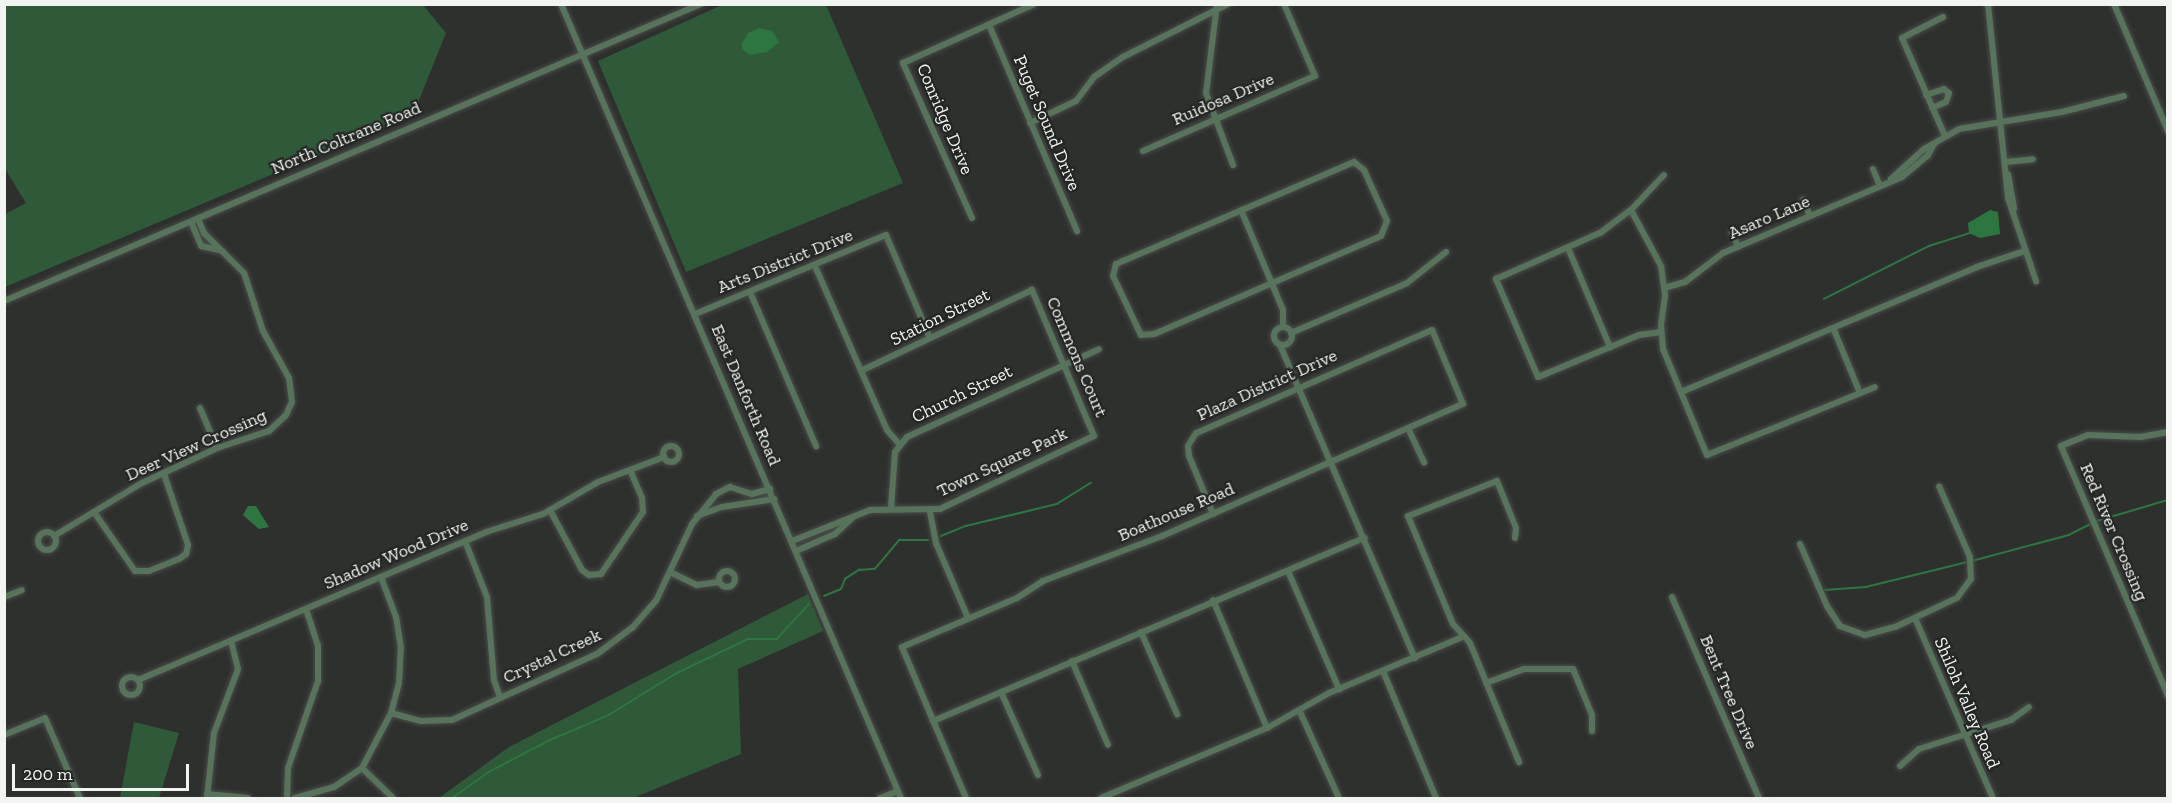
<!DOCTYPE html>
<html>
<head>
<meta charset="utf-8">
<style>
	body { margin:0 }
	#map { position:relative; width:2172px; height:803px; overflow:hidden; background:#2e302e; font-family:"Zilla Slab",serif }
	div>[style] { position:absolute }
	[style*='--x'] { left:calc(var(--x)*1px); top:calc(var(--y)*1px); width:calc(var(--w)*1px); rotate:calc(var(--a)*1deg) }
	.green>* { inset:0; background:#305939 }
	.water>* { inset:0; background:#2e7641 }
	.stream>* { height:1.5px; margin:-0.75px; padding:0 0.75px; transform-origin:0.75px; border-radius:0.75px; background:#2e7641 }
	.roads { filter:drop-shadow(0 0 2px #494b49) drop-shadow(0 0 2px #494b49) }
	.minor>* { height:6px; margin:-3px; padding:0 3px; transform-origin:3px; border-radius:3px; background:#57735c }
	.minor>.ring { margin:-3px; padding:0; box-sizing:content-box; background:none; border:6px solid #57735c; border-radius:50% }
	span { translate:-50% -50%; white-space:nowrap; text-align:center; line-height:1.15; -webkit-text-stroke:4.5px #242624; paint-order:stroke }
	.street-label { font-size:18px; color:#f2f4f2 }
	.frame { position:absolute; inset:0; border:6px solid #f2f4f2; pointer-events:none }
	.scale { position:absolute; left:12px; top:764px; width:177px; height:27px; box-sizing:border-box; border:3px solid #f2f4f2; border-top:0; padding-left:8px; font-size:18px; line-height:21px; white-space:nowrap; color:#f2f4f2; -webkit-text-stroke:4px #242624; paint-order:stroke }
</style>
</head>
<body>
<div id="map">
	<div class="green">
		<i style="clip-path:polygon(5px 4px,423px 5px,446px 33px,413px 115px,5px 287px,5px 214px,26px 203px,5px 169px)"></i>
		<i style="clip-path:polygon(722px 5px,826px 5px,903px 183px,686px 272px,598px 61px)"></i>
		<i style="clip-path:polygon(808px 594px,823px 631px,738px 669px,741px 754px,633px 798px,439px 798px,509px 747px)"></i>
		<i style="clip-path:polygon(134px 722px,179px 733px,159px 798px,120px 798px)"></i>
	</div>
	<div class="water">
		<i style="clip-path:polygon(759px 28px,772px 31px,779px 42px,767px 52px,750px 55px,742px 49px,742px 43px,748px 33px)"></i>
		<i style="clip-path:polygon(1990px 210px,1998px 212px,2000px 234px,1980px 238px,1969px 233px,1968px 223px)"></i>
		<i style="clip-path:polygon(248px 506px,256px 506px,269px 527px,259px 529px,243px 515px)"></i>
	</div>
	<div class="stream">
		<i style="--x:1824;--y:299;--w:118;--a:-26.8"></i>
		<i style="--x:1929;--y:246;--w:43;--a:-17.6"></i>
		<i style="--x:2097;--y:521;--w:74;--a:-16.5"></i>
		<i style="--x:941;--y:536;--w:27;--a:-22"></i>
		<i style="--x:966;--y:526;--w:94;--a:-13.6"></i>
		<i style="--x:1057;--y:504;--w:40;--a:-32"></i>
		<i style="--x:1972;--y:561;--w:100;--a:-15"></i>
		<i style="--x:2069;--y:535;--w:27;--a:-27"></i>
		<i style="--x:1825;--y:590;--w:41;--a:-4.2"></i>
		<i style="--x:1866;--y:587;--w:105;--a:-13.8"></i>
		<i style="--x:824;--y:596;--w:18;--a:-22"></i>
		<i style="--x:841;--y:589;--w:11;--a:-68"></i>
		<i style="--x:845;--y:579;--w:17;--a:-33"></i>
		<i style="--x:859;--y:570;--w:16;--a:-4"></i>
		<i style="--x:875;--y:569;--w:38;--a:-50"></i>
		<i style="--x:899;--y:540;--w:29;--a:0"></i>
		<i style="--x:452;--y:798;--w:45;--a:-35.1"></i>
		<i style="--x:489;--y:772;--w:67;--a:-27.7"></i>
		<i style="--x:548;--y:741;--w:66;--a:-23.1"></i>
		<i style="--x:609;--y:715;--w:78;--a:-31.8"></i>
		<i style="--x:675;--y:674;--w:81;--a:-25.6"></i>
		<i style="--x:748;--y:639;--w:29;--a:0"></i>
		<i style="--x:777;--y:639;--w:47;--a:-47.6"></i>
	</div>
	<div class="roads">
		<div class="minor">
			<i style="--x:561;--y:4;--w:864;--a:66.82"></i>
			<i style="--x:1217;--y:4;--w:90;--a:97"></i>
			<i style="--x:1206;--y:93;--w:77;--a:69.4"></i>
			<i style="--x:1988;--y:4;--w:195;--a:84.1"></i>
			<i style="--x:2008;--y:198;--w:88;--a:71.4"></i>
			<i style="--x:2114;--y:4;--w:138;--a:67"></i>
			<i style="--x:1943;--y:17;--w:46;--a:152.9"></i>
			<i style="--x:1902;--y:38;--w:107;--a:66.3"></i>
			<i style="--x:990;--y:27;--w:222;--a:66.9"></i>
			<i style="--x:1926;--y:95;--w:19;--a:-18"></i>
			<i style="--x:1944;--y:89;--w:6;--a:39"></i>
			<i style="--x:1949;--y:93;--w:9;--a:108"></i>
			<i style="--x:1946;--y:102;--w:15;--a:157"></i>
			<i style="--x:1030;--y:123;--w:51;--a:-25.6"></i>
			<i style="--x:1076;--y:101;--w:30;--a:-53"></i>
			<i style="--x:1094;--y:77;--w:35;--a:-35"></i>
			<i style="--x:1123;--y:57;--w:118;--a:-26.8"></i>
			<i style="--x:1143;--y:151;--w:188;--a:-23.6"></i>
			<i style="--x:1315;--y:76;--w:78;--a:-113.3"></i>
			<i style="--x:1354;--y:162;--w:13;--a:39"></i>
			<i style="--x:1364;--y:170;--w:56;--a:65.7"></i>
			<i style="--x:1387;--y:221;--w:16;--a:112"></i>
			<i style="--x:1381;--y:236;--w:247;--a:156.6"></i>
			<i style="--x:1154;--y:334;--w:13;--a:176"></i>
			<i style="--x:1141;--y:335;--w:65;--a:-115.4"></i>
			<i style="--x:1113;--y:276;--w:12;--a:-76"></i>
			<i style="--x:1116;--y:264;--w:259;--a:-23.2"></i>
			<i style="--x:2006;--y:162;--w:27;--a:-6"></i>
			<i style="--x:1873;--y:169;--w:18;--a:68"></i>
			<i style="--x:2008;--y:174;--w:35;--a:80"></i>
			<i style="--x:1891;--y:179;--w:45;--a:-42.3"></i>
			<i style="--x:1924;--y:149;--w:40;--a:-29.7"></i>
			<i style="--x:1959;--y:129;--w:104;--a:-9.4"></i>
			<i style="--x:2062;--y:112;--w:64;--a:-14.5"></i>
			<i style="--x:1803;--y:200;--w:17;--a:66"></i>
			<i style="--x:1241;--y:210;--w:108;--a:67.2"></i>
			<i style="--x:1283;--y:310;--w:17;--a:90"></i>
			<i style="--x:1631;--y:210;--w:64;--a:61.8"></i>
			<i style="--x:1661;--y:266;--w:30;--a:82"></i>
			<i style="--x:1665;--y:296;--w:29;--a:98"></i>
			<i style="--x:1661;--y:325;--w:24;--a:85"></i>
			<i style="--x:1663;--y:349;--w:115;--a:67.5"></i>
			<i style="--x:1707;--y:455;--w:181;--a:-22"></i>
			<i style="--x:972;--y:218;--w:170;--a:-114"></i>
			<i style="--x:903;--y:63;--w:144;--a:-24.2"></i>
			<i style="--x:191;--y:222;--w:26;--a:67"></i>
			<i style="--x:201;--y:246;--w:22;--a:13"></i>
			<i style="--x:222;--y:251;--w:25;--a:-135"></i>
			<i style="--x:204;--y:233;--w:15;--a:-113"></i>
			<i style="--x:1732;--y:232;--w:16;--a:68"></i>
			<i style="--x:1568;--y:248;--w:108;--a:67"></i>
			<i style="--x:815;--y:266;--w:179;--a:66.3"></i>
			<i style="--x:887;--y:430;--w:18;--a:49"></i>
			<i style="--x:1664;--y:288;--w:22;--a:-16"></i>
			<i style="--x:1685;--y:282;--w:48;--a:-37.3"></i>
			<i style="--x:1723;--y:253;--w:194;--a:-23"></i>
			<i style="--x:1902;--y:177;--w:34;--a:-40"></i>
			<i style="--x:1928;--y:155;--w:13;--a:-61"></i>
			<i style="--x:750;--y:292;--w:168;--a:66.8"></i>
			<i style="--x:4;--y:301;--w:758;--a:-23.08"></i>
			<i style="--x:695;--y:314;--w:207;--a:-22.5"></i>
			<i style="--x:886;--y:235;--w:112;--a:66.9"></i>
			<i class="ring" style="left:1274px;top:327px;width:12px;height:12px"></i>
			<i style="--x:1834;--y:330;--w:68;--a:67.6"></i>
			<i style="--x:1661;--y:332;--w:22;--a:172"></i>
			<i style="--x:1639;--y:335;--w:109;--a:157.4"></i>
			<i style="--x:1538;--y:377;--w:107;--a:-113.2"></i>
			<i style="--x:1496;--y:279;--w:114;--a:-23.9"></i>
			<i style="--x:1600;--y:233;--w:39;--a:-37"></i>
			<i style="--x:1631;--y:210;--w:48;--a:-46.7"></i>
			<i style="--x:1291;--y:333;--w:126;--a:-23.3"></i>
			<i style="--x:1407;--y:283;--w:50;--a:-38.5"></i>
			<i style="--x:1280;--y:345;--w:341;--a:66.7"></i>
			<i style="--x:1681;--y:392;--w:321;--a:-22.9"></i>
			<i style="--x:1977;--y:267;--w:51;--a:-18.4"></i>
			<i style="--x:200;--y:408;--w:43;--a:67"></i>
			<i style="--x:1408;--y:428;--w:38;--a:65"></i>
			<i style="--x:2168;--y:432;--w:27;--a:170"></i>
			<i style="--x:2141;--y:437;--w:53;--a:-177.8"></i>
			<i style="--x:2088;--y:435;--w:29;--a:158"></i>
			<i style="--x:2061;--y:446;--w:272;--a:66.8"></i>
			<i class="ring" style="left:663px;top:446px;width:10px;height:10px"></i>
			<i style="--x:891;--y:508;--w:56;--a:-85.9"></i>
			<i style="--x:895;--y:452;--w:19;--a:-51"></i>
			<i style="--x:907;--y:437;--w:211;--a:-24.6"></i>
			<i style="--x:550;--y:510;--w:68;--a:61.9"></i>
			<i style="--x:582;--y:570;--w:9;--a:36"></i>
			<i style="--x:589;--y:575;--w:12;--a:-5"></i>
			<i style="--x:601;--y:574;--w:75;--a:-55.9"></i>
			<i style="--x:643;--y:512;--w:14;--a:-94"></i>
			<i style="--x:642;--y:498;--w:28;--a:-113"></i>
			<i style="--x:94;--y:512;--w:72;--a:55.2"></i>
			<i style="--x:135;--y:571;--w:14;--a:0"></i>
			<i style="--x:149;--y:571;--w:32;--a:-22"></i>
			<i style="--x:179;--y:559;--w:9;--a:-36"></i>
			<i style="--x:186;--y:554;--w:9;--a:-77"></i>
			<i style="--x:188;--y:545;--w:75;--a:-108.7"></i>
			<i style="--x:930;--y:512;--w:32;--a:79"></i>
			<i style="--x:936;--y:543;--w:82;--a:66.9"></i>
			<i style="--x:697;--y:516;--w:27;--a:-20"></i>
			<i style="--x:722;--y:507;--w:53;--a:-8.7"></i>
			<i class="ring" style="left:38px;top:532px;width:12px;height:12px"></i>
			<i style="--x:54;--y:536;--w:103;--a:-31.1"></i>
			<i style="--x:142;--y:483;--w:83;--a:-25"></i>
			<i style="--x:217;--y:448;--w:55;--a:-18.1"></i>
			<i style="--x:269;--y:431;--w:23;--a:-43"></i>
			<i style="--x:286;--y:415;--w:14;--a:-65"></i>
			<i style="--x:292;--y:402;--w:24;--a:-97"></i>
			<i style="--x:289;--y:378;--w:54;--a:-119"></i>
			<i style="--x:263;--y:331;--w:61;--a:-108.1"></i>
			<i style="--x:244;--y:273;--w:31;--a:-135"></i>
			<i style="--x:1515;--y:538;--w:10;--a:-84"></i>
			<i style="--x:1516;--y:528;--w:51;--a:-112"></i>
			<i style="--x:1497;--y:481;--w:96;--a:158.5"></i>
			<i style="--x:1408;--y:516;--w:117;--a:67.4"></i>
			<i style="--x:1453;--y:624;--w:25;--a:48"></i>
			<i style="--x:1470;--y:643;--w:129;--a:67.6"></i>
			<i style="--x:465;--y:541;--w:60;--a:68.6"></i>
			<i style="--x:487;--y:597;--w:83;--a:85.2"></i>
			<i style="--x:494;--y:680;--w:18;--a:71"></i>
			<i style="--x:792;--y:541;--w:84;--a:-21.7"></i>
			<i style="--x:870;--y:510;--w:70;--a:-0.8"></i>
			<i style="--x:940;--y:509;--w:170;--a:-25.4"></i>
			<i style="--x:1094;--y:436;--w:159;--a:-113"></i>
			<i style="--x:1032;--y:290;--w:189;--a:154.7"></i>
			<i style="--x:1800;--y:544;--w:68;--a:66.5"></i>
			<i style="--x:1827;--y:606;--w:24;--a:57"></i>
			<i style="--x:1840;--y:626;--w:27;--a:20"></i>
			<i style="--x:1865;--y:635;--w:31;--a:-15"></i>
			<i style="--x:1895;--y:627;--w:68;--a:-25.1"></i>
			<i style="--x:1957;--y:598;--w:24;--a:-54"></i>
			<i style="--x:1971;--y:579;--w:22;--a:-93"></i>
			<i style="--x:1970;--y:557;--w:77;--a:-113.6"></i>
			<i style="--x:796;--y:551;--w:43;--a:-23.6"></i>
			<i style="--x:835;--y:534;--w:23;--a:-43"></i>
			<i class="ring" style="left:719px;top:571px;width:10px;height:10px"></i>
			<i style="--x:1288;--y:571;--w:129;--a:66.6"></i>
			<i style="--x:672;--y:573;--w:28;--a:26"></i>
			<i style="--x:697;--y:585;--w:22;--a:-8"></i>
			<i style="--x:4;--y:597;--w:19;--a:-21"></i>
			<i style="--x:1672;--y:597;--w:219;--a:66.6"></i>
			<i style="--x:1213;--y:600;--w:139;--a:67.1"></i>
			<i style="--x:1915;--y:618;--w:196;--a:66.6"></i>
			<i style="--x:1141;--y:632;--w:90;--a:66.3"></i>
			<i style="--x:1072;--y:661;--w:91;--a:66.8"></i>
			<i style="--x:1383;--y:671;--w:138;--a:67.3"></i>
			<i class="ring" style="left:122px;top:677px;width:12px;height:12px"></i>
			<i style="--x:138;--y:680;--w:378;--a:-23"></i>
			<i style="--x:486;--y:532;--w:60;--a:-17.5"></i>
			<i style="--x:543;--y:514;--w:64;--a:-30.2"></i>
			<i style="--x:598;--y:482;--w:71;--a:-20.7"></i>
			<i style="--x:1486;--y:683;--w:40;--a:-20.2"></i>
			<i style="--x:1524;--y:669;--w:49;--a:0"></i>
			<i style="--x:1573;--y:669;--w:50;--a:67.6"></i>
			<i style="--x:1592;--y:715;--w:16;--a:90"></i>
			<i style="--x:1001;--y:692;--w:91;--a:66"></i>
			<i style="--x:1300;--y:712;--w:94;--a:65.6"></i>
			<i style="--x:391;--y:713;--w:31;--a:15"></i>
			<i style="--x:421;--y:721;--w:31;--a:-2"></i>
			<i style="--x:452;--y:720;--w:159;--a:-24.5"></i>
			<i style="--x:597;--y:654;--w:45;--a:-36.9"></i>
			<i style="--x:633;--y:627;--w:35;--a:-49"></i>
			<i style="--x:656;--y:601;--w:85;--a:-64.9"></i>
			<i style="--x:692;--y:524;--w:38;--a:-51"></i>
			<i style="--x:716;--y:494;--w:16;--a:-27"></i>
			<i style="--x:730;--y:487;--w:23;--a:18"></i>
			<i style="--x:752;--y:494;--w:19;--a:-16"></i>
			<i style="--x:933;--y:721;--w:469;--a:-23"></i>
			<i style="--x:4;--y:735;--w:44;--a:-22.5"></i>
			<i style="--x:45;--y:718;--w:87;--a:66.4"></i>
			<i style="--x:1900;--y:766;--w:25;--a:-42"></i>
			<i style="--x:1919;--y:749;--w:96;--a:-17.5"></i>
			<i style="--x:2011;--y:720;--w:22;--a:-36"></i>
			<i style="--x:362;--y:768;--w:43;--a:44.1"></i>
			<i style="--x:207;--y:794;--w:41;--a:5.6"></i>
			<i style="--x:207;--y:798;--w:65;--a:-83.9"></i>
			<i style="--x:214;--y:733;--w:68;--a:-69.4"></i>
			<i style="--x:238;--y:669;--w:29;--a:-104"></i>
			<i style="--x:287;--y:798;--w:30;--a:-88"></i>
			<i style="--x:288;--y:768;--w:92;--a:-71"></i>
			<i style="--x:318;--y:681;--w:35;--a:-90"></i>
			<i style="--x:318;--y:646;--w:39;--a:-108"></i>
			<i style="--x:295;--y:798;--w:41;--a:-15.8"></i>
			<i style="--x:334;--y:787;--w:34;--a:-34"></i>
			<i style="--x:362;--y:768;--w:62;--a:-62.2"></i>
			<i style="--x:391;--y:713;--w:31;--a:-75"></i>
			<i style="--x:399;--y:683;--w:35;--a:-87"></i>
			<i style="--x:401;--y:648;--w:31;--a:-99"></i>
			<i style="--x:396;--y:617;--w:43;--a:-110.6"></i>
			<i style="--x:880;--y:798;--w:19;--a:-21"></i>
			<i style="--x:966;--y:798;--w:164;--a:-113"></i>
			<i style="--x:902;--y:647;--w:125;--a:-23.1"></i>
			<i style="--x:1017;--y:598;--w:31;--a:-33"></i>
			<i style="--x:1043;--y:581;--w:127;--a:-20.7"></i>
			<i style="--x:1162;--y:536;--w:329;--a:-23.7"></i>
			<i style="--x:1463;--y:404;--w:80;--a:-112.7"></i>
			<i style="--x:1432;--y:330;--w:257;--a:156.4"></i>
			<i style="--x:1196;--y:433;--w:15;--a:122"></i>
			<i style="--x:1188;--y:446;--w:10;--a:84"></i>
			<i style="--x:1189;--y:456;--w:63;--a:67.5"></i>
			<i style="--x:1101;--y:798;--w:180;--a:-22.9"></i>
			<i style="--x:1267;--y:728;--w:71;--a:-29.4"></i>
			<i style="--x:1329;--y:693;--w:144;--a:-22.8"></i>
		</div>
	</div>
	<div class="street-label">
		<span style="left:1223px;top:99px;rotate:-23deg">Ruidosa Drive</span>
		<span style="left:945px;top:119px;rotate:67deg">Conridge Drive</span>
		<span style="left:1047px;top:123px;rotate:67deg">Puget Sound Drive</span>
		<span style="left:346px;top:138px;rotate:-23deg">North Coltrane Road</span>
		<span style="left:1769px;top:217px;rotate:-23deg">Asaro Lane</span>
		<span style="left:785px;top:261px;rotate:-22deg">Arts District Drive</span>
		<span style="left:940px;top:317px;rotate:-26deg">Station Street</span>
		<span style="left:1077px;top:357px;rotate:67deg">Commons Court</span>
		<span style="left:1267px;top:385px;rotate:-24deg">Plaza District Drive</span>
		<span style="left:962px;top:394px;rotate:-26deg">Church Street</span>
		<span style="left:746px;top:395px;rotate:67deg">East Danforth Road</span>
		<span style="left:196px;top:445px;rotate:-24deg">Deer View Crossing</span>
		<span style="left:1002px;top:462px;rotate:-25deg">Town Square Park</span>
		<span style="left:1176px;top:512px;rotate:-23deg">Boathouse Road</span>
		<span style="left:2114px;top:532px;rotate:67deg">Red River Crossing</span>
		<span style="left:396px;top:554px;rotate:-23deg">Shadow Wood Drive</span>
		<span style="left:552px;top:656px;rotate:-25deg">Crystal Creek</span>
		<span style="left:1729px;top:692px;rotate:67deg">Bent Tree Drive</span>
		<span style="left:1967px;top:703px;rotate:67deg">Shiloh Valley Road</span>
	</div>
	<div class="frame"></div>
	<div class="scale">200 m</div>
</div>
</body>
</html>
